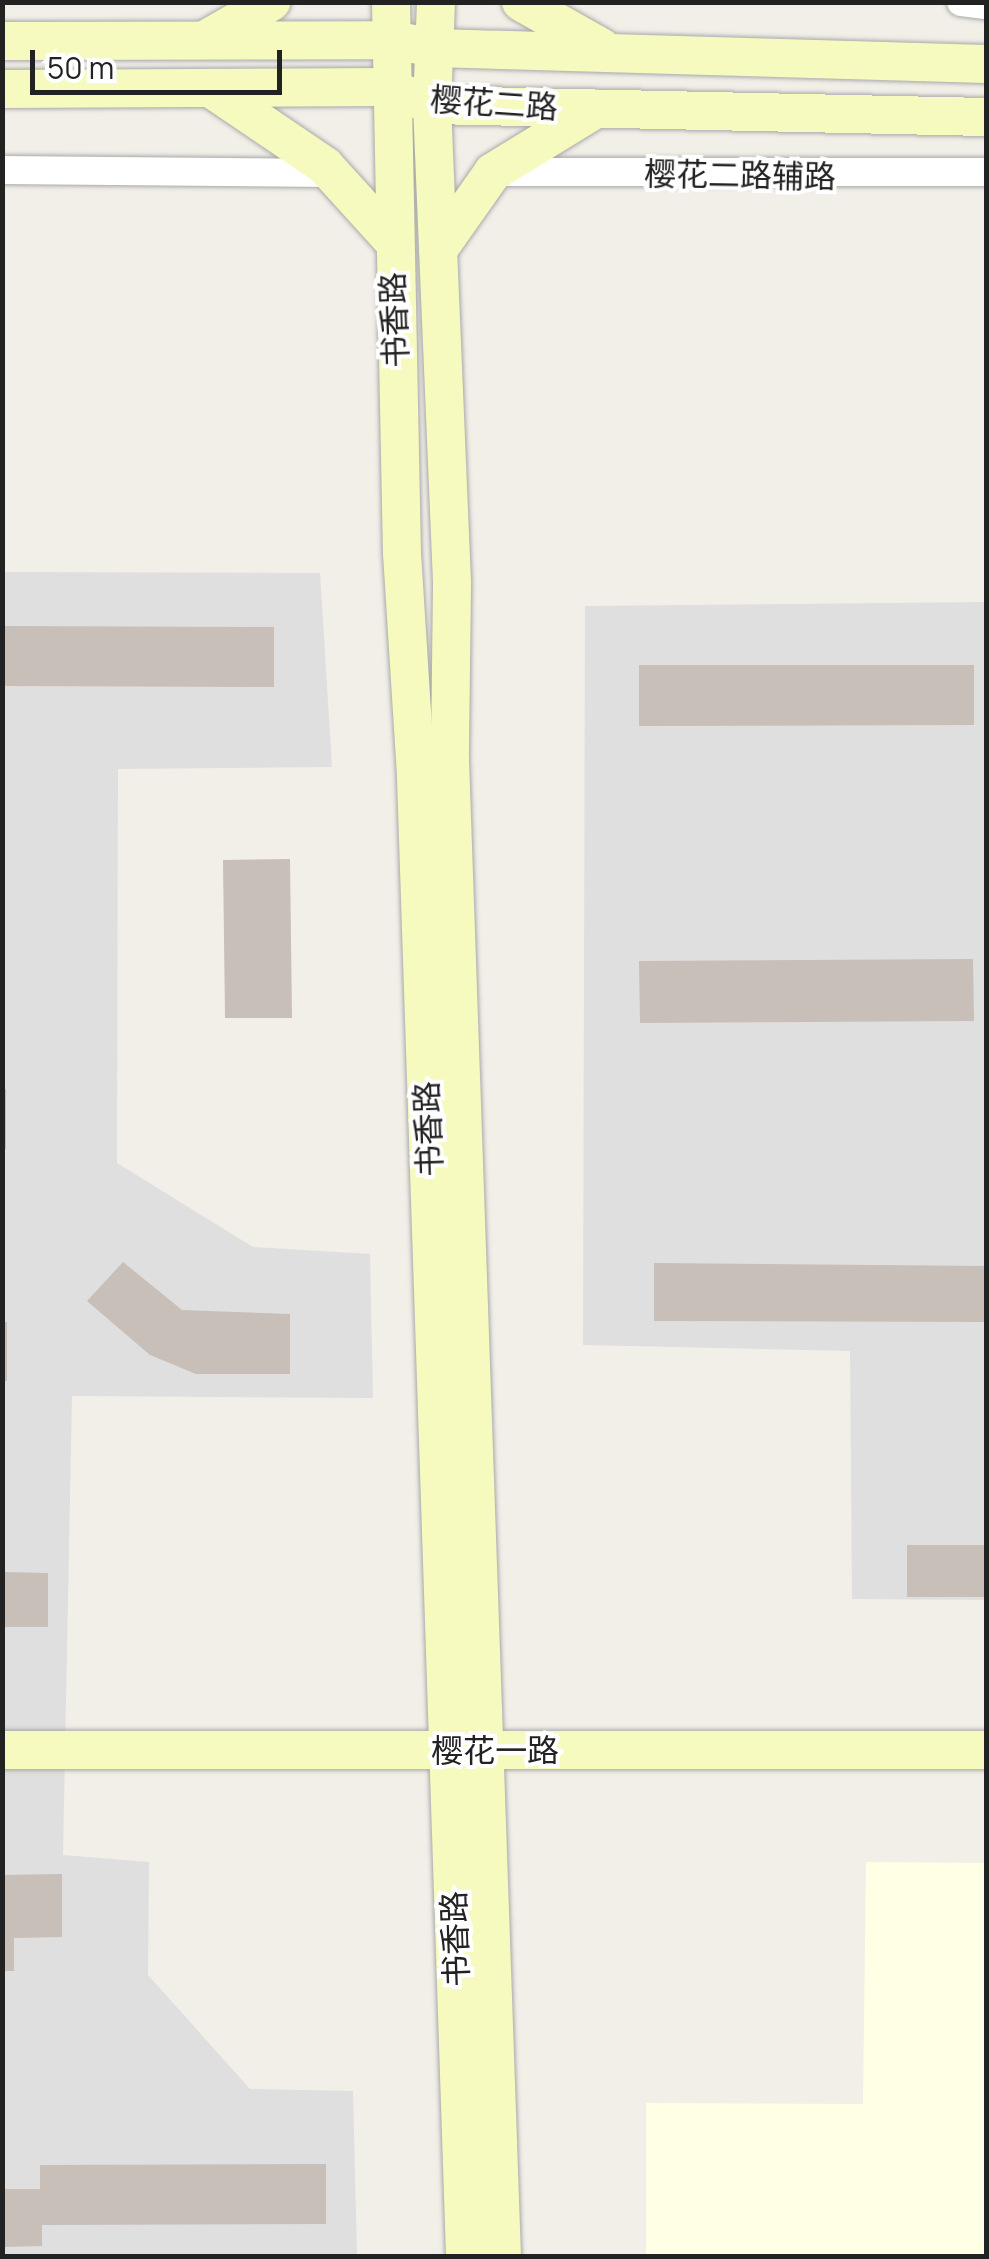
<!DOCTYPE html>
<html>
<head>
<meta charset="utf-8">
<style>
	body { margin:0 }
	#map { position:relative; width:989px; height:2259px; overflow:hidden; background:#f2efe9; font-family:Manrope,"Noto Sans SC",sans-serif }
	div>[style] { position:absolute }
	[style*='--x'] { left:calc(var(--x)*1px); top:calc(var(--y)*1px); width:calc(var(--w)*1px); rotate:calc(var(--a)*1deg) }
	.residential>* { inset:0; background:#e0dfdf }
	.education>* { inset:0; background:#ffffe5 }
	.building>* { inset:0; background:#c7bfb8 }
	.roads { filter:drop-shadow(0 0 2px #a9a9a9) drop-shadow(0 0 2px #a9a9a9) }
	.street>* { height:28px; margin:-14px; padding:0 14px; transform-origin:14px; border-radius:14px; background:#fff }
	.secondary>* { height:38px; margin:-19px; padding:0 19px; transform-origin:19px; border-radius:19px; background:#f7fabf }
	span { translate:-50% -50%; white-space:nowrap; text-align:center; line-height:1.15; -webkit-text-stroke:8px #fff; paint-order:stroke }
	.street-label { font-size:32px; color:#222 }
	.frame { position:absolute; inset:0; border:5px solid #222; pointer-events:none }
	.scale { position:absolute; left:30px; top:50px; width:252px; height:45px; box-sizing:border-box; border:5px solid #222; border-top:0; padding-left:12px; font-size:30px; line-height:35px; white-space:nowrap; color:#222; -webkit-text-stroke:8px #fff; paint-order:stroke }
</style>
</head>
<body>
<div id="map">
	<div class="residential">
		<i style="clip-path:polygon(3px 572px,320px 573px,332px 767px,118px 769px,117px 1163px,253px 1247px,370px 1254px,373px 1398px,72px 1396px,63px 1855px,149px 1862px,148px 1975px,250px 2089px,353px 2091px,357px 2256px,3px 2256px)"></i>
		<i style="clip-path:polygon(986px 602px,986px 1600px,852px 1599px,850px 1351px,583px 1345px,585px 606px)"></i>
	</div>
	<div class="education">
		<i style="clip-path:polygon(866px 1862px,986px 1863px,986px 2256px,646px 2256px,646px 2103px,863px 2104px)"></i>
	</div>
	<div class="building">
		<i style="clip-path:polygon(2px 626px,274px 627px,274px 687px,2px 686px)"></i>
		<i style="clip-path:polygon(639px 665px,974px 665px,974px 725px,639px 726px)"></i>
		<i style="clip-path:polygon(290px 859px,292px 1018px,225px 1018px,223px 860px)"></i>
		<i style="clip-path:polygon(973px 959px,974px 1021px,640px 1023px,639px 961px)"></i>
		<i style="clip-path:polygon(2px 1089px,6px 1089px,6px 1149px,2px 1149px)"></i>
		<i style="clip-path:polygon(123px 1262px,182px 1310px,290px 1314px,290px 1374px,196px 1374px,150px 1355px,87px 1301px)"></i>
		<i style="clip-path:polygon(654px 1263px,986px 1266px,986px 1322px,654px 1321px)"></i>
		<i style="clip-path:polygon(2px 1322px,7px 1322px,7px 1381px,2px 1381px)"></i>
		<i style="clip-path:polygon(907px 1545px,986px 1545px,986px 1597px,907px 1597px)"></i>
		<i style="clip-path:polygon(2px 1572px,48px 1573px,48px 1627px,2px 1627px)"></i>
		<i style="clip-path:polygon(62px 1874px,62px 1937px,14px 1938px,14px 1971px,2px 1971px,2px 1875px)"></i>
		<i style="clip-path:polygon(326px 2164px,326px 2224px,42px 2225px,42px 2246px,2px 2247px,2px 2189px,40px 2189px,40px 2165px)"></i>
	</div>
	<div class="roads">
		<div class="street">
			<i style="--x:961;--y:2;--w:25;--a:7"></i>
			<i style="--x:2;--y:170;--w:330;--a:0.5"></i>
			<i style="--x:494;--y:172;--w:492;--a:0"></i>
		</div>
		<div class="secondary">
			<i style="--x:391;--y:2;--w:551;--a:88.86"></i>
			<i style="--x:402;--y:553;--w:225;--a:86.4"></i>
			<i style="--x:416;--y:778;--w:1479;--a:88.1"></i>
			<i style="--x:436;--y:2;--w:103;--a:92.2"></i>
			<i style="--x:432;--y:105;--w:480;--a:87.6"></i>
			<i style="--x:452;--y:585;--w:175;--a:90.7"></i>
			<i style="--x:450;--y:760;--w:1497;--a:88.01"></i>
			<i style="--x:521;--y:2;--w:92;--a:29.4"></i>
			<i style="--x:208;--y:38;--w:73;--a:-29.7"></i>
			<i style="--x:2;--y:41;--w:389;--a:-0.1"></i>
			<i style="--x:391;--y:40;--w:46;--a:10.1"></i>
			<i style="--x:436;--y:48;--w:550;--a:1.67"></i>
			<i style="--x:210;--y:88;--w:139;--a:34.1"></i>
			<i style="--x:325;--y:166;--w:100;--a:47.8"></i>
			<i style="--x:2;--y:89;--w:385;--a:-0.3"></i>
			<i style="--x:387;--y:87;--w:48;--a:21.8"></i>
			<i style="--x:432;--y:105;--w:554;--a:1.24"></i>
			<i style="--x:438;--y:250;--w:95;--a:-54.8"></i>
			<i style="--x:493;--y:172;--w:121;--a:-31.5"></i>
			<i style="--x:2;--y:1750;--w:984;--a:0"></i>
		</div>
	</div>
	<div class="street-label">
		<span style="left:494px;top:103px;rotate:4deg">樱花二路</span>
		<span style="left:740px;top:175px;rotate:1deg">樱花二路辅路</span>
		<span style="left:394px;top:320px;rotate:-92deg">书香路</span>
		<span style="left:428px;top:1129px;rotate:-92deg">书香路</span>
		<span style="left:495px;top:1750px">樱花一路</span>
		<span style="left:455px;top:1939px;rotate:-92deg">书香路</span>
	</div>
	<div class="frame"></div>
	<div class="scale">50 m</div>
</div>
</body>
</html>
